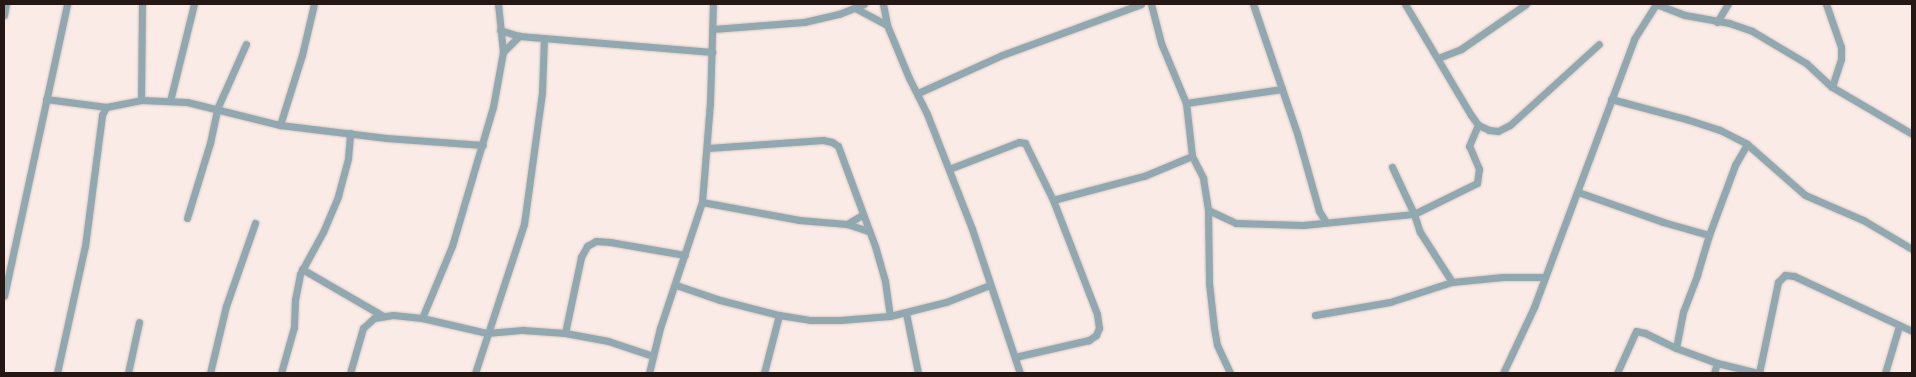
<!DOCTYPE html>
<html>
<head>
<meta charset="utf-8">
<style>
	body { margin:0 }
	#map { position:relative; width:1916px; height:377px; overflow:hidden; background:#faebe6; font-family:Mulish,sans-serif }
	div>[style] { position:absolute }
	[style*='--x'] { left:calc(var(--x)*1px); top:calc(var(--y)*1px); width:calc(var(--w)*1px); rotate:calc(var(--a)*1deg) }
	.roads { filter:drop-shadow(0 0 1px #d8c9c4) drop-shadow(0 0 1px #d8c9c4) }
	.minor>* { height:7px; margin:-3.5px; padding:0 3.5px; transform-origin:3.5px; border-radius:3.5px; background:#92a8b1 }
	span { translate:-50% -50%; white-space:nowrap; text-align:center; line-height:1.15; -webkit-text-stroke:4.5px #faebe6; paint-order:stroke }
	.frame { position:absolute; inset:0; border:5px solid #251814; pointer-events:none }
</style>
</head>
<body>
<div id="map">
	<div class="roads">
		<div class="minor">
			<i style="--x:883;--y:4;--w:21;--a:79"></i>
			<i style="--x:887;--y:25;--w:57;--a:67.5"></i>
			<i style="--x:909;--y:78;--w:40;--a:63.4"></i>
			<i style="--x:927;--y:114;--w:123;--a:68.6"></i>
			<i style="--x:972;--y:229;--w:152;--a:71.6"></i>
			<i style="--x:1151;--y:4;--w:40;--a:75.6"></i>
			<i style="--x:1161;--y:43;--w:65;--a:67.4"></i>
			<i style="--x:1186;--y:103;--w:53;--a:83.5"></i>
			<i style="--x:1192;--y:156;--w:25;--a:63"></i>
			<i style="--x:1203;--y:178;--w:32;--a:81"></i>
			<i style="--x:1208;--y:210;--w:73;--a:89.2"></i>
			<i style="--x:1209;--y:283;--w:45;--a:83.7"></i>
			<i style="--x:1214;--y:328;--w:17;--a:80"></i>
			<i style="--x:1217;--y:345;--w:31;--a:65"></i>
			<i style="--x:1253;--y:4;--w:136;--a:71.2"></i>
			<i style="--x:1297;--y:133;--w:81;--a:74.2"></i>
			<i style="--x:1319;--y:211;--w:13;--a:58"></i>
			<i style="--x:1405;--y:4;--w:129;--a:59.3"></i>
			<i style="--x:1471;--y:115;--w:12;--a:55"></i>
			<i style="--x:1478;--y:125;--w:12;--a:24"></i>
			<i style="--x:1489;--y:130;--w:9;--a:6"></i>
			<i style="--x:1498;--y:131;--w:13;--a:-27"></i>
			<i style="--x:1510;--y:125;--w:120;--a:-42.3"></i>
			<i style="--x:1656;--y:4;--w:31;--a:21"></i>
			<i style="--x:1685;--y:15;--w:45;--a:10.3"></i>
			<i style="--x:1729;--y:23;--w:24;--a:19"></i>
			<i style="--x:1752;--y:31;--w:63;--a:30.7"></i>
			<i style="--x:1806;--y:63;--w:35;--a:43"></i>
			<i style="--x:1832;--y:87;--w:93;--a:30.4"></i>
			<i style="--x:1826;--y:4;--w:46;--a:70.8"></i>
			<i style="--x:1841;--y:47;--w:12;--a:90"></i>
			<i style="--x:1841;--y:59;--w:29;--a:108"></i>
			<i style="--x:855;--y:8;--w:36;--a:28"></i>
			<i style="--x:4;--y:15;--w:11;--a:-80"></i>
			<i style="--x:1717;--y:22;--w:21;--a:-59"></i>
			<i style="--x:713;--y:29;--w:91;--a:-4.4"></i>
			<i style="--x:804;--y:22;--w:36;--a:-13"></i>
			<i style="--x:839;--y:14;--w:27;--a:-22"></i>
			<i style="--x:500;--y:30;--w:20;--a:18"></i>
			<i style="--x:519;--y:36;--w:194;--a:4.7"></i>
			<i style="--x:503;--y:52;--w:23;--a:-45"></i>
			<i style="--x:1438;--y:58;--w:25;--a:-21"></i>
			<i style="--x:1461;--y:49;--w:79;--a:-34.7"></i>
			<i style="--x:918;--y:93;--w:92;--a:-24.3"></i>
			<i style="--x:1002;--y:55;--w:148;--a:-20.1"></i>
			<i style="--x:46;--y:99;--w:61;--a:7.6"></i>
			<i style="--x:106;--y:107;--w:36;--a:-11"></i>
			<i style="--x:141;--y:100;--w:46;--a:2.5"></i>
			<i style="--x:187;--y:102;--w:96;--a:13.9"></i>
			<i style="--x:280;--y:125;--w:107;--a:7"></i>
			<i style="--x:386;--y:138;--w:97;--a:4.1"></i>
			<i style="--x:1611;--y:99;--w:78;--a:14.9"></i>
			<i style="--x:1686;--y:119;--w:36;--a:18"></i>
			<i style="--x:1720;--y:130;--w:30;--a:27"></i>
			<i style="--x:1747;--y:144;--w:77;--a:41.3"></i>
			<i style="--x:1805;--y:195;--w:63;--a:23.3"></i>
			<i style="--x:1863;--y:220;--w:57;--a:30.6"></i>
			<i style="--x:141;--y:100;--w:96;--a:-89.4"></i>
			<i style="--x:170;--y:101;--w:100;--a:-76.1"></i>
			<i style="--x:1186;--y:103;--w:97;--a:-8.3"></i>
			<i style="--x:280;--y:125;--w:73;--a:-72.6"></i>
			<i style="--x:302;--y:55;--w:52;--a:-76.8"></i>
			<i style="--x:708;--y:148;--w:115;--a:-4"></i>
			<i style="--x:823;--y:140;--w:9;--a:13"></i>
			<i style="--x:832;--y:142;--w:7;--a:34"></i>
			<i style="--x:838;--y:146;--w:107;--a:69.7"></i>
			<i style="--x:875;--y:246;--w:36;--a:74"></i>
			<i style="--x:885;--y:281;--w:35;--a:82"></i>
			<i style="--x:1392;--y:167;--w:52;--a:64.9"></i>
			<i style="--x:1414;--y:214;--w:19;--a:72"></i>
			<i style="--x:1420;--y:232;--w:59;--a:57.4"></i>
			<i style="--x:949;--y:169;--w:75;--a:-21.1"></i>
			<i style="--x:1019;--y:142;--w:6;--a:9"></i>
			<i style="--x:1025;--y:143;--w:64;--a:63.8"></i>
			<i style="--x:1053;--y:200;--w:122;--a:68.9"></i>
			<i style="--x:1097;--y:314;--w:14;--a:82"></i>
			<i style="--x:1099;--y:328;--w:8;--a:113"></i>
			<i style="--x:1096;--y:335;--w:9;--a:144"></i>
			<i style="--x:1089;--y:340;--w:76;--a:167.1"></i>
			<i style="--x:1578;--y:192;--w:90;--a:19.4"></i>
			<i style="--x:1663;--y:222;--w:48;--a:15.8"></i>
			<i style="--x:1053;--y:200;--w:94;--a:-14.8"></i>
			<i style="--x:1144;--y:176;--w:52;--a:-22.6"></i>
			<i style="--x:702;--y:202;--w:99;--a:10.5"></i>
			<i style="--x:799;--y:220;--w:48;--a:4.8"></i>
			<i style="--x:847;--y:224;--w:22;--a:18"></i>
			<i style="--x:1208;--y:210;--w:31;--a:25"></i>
			<i style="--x:1236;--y:223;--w:67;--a:1.7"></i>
			<i style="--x:1303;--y:225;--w:112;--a:-5.7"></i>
			<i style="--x:1414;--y:214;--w:70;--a:-26.2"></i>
			<i style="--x:1477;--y:183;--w:14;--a:-82"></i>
			<i style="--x:1479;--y:169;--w:25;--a:-113"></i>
			<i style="--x:1469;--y:146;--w:23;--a:-67"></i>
			<i style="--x:187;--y:218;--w:78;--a:-73"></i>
			<i style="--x:210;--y:143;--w:35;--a:-78"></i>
			<i style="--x:217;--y:109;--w:71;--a:-66"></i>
			<i style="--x:847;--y:224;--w:17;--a:-31"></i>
			<i style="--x:302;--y:269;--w:94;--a:30.1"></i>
			<i style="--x:676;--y:285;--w:46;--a:18.8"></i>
			<i style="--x:720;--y:300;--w:61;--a:14.3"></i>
			<i style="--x:779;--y:315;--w:31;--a:9"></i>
			<i style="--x:810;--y:320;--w:30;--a:0"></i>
			<i style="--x:840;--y:320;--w:50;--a:-4.6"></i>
			<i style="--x:890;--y:316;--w:58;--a:-14"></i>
			<i style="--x:946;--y:302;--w:47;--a:-21.1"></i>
			<i style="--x:4;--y:296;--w:299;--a:-77.8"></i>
			<i style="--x:906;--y:313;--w:61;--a:78.7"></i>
			<i style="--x:1315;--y:315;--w:76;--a:-9.8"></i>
			<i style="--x:1390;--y:302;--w:65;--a:-17.9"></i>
			<i style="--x:1452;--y:282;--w:51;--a:-5.6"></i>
			<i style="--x:1503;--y:277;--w:41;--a:0"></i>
			<i style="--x:422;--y:318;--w:78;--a:-67.4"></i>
			<i style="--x:452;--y:246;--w:145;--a:-73.6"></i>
			<i style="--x:493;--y:107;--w:56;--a:-79.7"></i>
			<i style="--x:503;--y:52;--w:48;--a:-95.9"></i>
			<i style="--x:565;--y:333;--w:78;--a:-78.1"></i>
			<i style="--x:581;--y:257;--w:13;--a:-61"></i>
			<i style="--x:587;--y:246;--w:10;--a:-29"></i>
			<i style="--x:596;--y:241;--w:14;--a:4"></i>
			<i style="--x:610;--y:242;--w:76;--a:9.8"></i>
			<i style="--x:1676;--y:348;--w:37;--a:-79"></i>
			<i style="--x:1683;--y:312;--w:40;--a:-69"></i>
			<i style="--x:1697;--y:275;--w:42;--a:-73.3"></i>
			<i style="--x:1709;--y:235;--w:75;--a:-69.6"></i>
			<i style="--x:1735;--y:165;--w:24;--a:-60"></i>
			<i style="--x:57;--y:373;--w:130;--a:-77.6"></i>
			<i style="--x:85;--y:246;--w:132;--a:-82.6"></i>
			<i style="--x:102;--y:115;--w:9;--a:-63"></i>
			<i style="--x:128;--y:373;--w:52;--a:-77.8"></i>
			<i style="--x:210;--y:373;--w:69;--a:-76.6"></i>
			<i style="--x:226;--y:306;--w:88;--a:-70.7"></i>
			<i style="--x:281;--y:373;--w:48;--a:-74.2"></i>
			<i style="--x:294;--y:327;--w:27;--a:-88"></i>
			<i style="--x:295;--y:300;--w:26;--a:-79"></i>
			<i style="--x:300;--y:274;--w:48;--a:-61.3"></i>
			<i style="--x:323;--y:232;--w:39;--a:-67"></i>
			<i style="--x:338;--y:196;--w:39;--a:-75"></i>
			<i style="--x:348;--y:158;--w:25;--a:-85"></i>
			<i style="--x:350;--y:373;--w:47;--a:-73.9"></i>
			<i style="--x:363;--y:328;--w:15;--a:-42"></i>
			<i style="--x:374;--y:318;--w:19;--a:-9"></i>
			<i style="--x:393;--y:315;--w:29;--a:6"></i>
			<i style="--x:422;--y:318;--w:67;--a:13"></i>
			<i style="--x:487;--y:333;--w:36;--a:-5"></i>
			<i style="--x:523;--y:330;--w:42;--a:4.1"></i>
			<i style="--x:565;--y:333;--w:44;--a:10.5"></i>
			<i style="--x:608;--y:341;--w:47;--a:18.4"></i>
			<i style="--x:475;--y:373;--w:157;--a:-71.8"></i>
			<i style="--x:524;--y:224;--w:133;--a:-82.2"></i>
			<i style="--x:542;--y:92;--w:54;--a:-87.9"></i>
			<i style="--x:649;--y:373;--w:46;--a:-76.3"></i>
			<i style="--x:660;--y:328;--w:133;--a:-71.6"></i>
			<i style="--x:702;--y:202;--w:99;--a:-85.4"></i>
			<i style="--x:710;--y:103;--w:99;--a:-88.3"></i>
			<i style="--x:764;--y:373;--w:60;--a:-75.5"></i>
			<i style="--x:1503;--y:373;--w:73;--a:-64.8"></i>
			<i style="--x:1534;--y:307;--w:286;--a:-69.5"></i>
			<i style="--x:1634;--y:39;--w:41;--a:-57.8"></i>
			<i style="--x:1617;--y:373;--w:46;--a:-65.7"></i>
			<i style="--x:1636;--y:331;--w:9;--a:13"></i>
			<i style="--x:1645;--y:333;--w:34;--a:26"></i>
			<i style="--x:1676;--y:348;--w:44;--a:20.1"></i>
			<i style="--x:1717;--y:363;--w:42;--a:13.7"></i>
			<i style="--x:1714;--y:373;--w:10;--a:-73"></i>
			<i style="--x:1759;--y:373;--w:93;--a:-78.2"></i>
			<i style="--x:1778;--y:282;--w:10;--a:-45"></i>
			<i style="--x:1785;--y:275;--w:9;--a:6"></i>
			<i style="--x:1794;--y:276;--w:130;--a:25"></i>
			<i style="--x:1885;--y:373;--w:49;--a:-73.4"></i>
		</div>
	</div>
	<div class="frame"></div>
</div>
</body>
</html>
